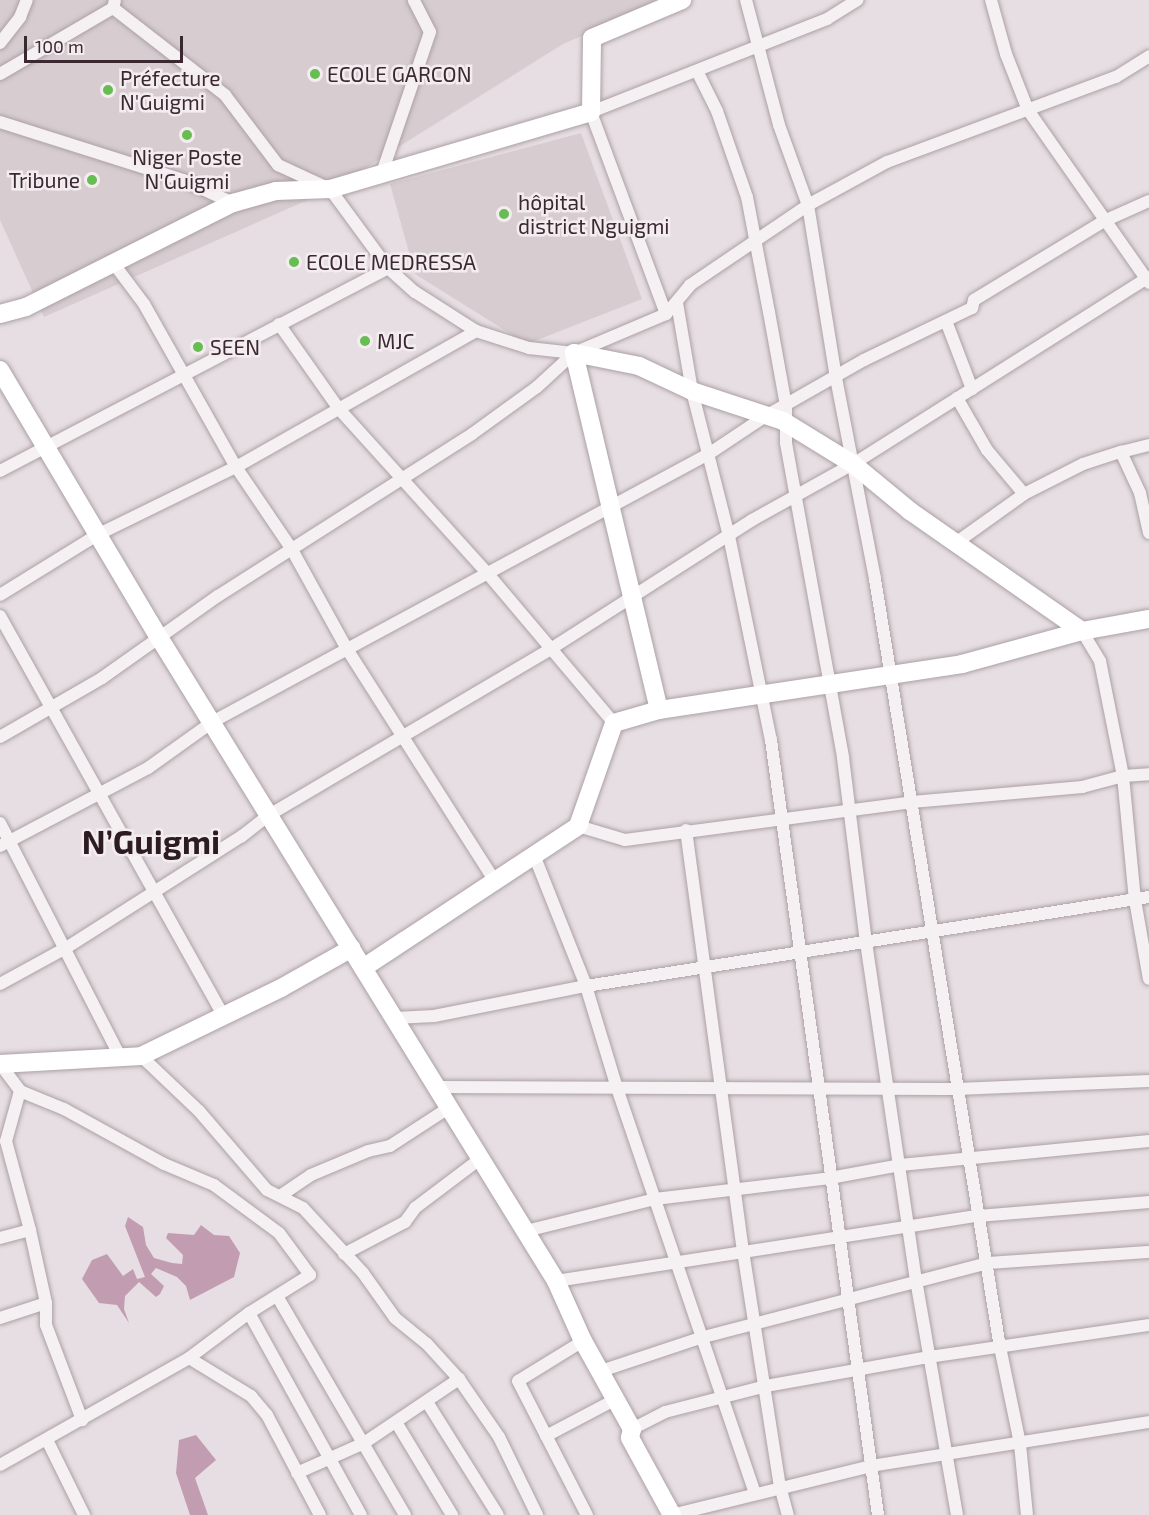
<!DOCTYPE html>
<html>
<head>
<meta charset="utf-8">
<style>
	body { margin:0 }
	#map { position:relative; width:1149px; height:1515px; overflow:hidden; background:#e6dee2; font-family:"Exo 2",sans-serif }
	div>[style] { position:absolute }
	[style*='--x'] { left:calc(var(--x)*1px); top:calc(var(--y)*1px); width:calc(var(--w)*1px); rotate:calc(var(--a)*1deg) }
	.built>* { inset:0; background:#d7cdd1 }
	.water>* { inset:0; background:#c29db1 }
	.roads { filter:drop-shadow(0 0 2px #aca0a6) drop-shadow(0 0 2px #aca0a6) }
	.street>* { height:12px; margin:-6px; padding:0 6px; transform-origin:6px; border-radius:6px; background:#f5f0f2 }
	.secondary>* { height:18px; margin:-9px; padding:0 9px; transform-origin:9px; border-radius:9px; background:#fff }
	.dots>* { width:16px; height:16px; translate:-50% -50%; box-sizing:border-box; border:3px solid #f4edf0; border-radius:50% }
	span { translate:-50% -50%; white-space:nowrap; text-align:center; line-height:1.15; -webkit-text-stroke:5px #f4edf0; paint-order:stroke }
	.poi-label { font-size:21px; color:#3b2931 }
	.left { translate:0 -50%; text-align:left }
	.right { translate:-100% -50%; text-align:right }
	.town-label { font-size:33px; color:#2c1c22; font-weight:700 }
	.scale { position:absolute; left:24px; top:36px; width:159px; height:27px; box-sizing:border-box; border:3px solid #3b2931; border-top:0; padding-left:8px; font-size:18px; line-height:21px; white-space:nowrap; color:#3b2931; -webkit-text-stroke:4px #f4edf0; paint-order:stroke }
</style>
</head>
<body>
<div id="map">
	<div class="built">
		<i style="clip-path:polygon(0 0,666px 0,563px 44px,328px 191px,44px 317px,0 220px)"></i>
		<i style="clip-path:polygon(581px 133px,642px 299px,527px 344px,415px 274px,390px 184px)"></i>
	</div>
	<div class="water">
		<i style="clip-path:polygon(128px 1217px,143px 1227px,146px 1245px,154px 1258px,172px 1263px,182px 1264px,183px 1255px,166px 1238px,168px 1233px,194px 1235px,201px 1225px,214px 1235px,229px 1236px,240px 1253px,234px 1277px,190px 1300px,186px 1286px,177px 1277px,156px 1268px,151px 1274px,164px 1286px,160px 1294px,156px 1297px,139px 1282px,125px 1296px,124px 1309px,129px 1323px,117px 1305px,99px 1303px,82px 1279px,92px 1260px,107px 1254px,123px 1276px,133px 1269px,137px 1279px,145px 1277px,125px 1226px)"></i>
		<i style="clip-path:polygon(196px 1435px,216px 1460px,195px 1478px,208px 1515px,190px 1515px,176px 1473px,179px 1440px)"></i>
	</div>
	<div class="roads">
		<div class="street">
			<i style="--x:746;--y:0;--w:129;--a:75.2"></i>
			<i style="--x:779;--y:125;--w:85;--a:70.1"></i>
			<i style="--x:808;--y:205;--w:175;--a:80.8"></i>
			<i style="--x:836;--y:378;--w:205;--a:79"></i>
			<i style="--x:875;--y:579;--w:778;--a:80.76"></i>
			<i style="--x:1000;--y:1347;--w:99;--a:78.3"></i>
			<i style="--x:1020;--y:1444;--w:71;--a:84.4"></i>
			<i style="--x:991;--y:0;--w:56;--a:74.5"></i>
			<i style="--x:1006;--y:54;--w:60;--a:68.6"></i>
			<i style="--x:1028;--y:110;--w:211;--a:55"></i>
			<i style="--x:113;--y:8;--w:142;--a:37.8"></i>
			<i style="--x:225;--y:95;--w:88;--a:52.9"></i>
			<i style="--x:278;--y:165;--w:57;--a:24.8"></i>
			<i style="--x:330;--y:189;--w:98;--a:53.7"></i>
			<i style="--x:388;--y:268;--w:36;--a:42"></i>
			<i style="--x:415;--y:292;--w:72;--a:32.6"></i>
			<i style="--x:476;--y:331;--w:56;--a:17.8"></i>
			<i style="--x:529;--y:348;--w:45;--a:6.3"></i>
			<i style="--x:0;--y:43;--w:33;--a:-52"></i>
			<i style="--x:20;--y:17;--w:18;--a:-68"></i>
			<i style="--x:698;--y:73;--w:42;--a:63.4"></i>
			<i style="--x:717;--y:111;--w:91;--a:70.8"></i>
			<i style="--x:747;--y:197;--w:117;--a:79.2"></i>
			<i style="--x:769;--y:312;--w:96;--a:79.7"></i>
			<i style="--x:786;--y:406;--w:37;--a:90"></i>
			<i style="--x:786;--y:443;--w:320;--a:79.7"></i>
			<i style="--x:843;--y:758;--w:185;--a:82.9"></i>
			<i style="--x:866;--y:942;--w:342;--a:81.6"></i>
			<i style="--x:916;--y:1280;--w:239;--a:80.1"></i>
			<i style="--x:0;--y:74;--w:131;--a:-30.3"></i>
			<i style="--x:113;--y:8;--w:8;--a:-76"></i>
			<i style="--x:0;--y:122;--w:192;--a:17.6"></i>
			<i style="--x:183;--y:180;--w:55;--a:24.7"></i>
			<i style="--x:382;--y:173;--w:149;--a:-71.2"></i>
			<i style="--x:430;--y:32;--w:36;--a:-117"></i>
			<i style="--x:114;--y:264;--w:50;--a:53.1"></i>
			<i style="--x:144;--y:304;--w:187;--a:60.6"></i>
			<i style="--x:236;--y:467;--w:98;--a:55.8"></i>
			<i style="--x:291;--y:548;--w:115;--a:61"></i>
			<i style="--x:347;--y:649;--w:275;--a:57.5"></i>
			<i style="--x:677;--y:303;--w:89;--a:80.3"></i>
			<i style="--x:692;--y:391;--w:150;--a:75.7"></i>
			<i style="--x:729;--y:536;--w:208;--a:78.4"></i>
			<i style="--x:771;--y:740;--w:782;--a:82.14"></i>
			<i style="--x:666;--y:314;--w:215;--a:-110.4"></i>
			<i style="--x:591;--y:112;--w:254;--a:-21.5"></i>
			<i style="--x:827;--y:19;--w:36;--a:-32"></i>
			<i style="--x:946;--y:321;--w:73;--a:69.1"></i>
			<i style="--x:279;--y:324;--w:104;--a:54.8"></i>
			<i style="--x:339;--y:409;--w:222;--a:47.9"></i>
			<i style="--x:488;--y:574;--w:195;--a:49.8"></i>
			<i style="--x:957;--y:398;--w:60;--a:60"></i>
			<i style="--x:987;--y:450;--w:57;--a:49.9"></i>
			<i style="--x:1149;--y:445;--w:29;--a:166"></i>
			<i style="--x:1121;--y:452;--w:45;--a:65.1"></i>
			<i style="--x:1140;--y:493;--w:41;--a:77.3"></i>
			<i style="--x:0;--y:471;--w:438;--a:-27.6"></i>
			<i style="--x:957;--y:542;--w:82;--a:-35.6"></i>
			<i style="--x:1024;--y:494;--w:66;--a:-27"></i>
			<i style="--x:1083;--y:464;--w:40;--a:-18"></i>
			<i style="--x:0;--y:595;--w:114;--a:-31.7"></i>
			<i style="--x:97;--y:535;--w:155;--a:-26.1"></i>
			<i style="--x:236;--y:467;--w:276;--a:-29.5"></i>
			<i style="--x:0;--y:616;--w:459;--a:60.8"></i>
			<i style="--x:1082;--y:631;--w:35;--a:59"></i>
			<i style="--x:1100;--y:661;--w:117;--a:78.7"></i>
			<i style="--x:1123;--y:776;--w:125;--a:84.5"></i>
			<i style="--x:1135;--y:900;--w:80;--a:80"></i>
			<i style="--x:0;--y:737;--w:118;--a:-30"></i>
			<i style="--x:102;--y:678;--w:142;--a:-35.3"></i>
			<i style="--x:218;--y:596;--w:301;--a:-32.5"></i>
			<i style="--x:472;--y:434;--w:80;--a:-35.9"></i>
			<i style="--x:537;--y:387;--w:50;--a:-42.6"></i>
			<i style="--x:574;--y:353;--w:100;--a:-23"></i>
			<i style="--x:666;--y:314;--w:38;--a:-50"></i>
			<i style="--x:690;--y:285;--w:143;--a:-34.1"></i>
			<i style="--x:808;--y:205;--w:90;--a:-28.6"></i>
			<i style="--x:887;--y:162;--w:244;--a:-20.4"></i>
			<i style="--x:1116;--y:77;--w:39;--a:-32"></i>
			<i style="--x:0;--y:823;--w:262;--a:62.8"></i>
			<i style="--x:578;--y:826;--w:49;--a:16.6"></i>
			<i style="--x:625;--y:840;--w:290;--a:-7.5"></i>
			<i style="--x:912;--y:802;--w:171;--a:-5"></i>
			<i style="--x:1082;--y:787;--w:42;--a:-15"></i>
			<i style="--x:1123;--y:776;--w:26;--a:-4"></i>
			<i style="--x:686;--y:830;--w:425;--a:82.3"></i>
			<i style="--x:743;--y:1251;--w:238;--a:81.1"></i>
			<i style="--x:780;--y:1486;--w:30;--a:75"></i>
			<i style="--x:0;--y:846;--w:167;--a:-27.8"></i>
			<i style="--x:148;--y:768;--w:81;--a:-35.5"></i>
			<i style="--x:214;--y:721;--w:564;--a:-28.38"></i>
			<i style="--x:710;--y:453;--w:65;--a:-33.7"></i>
			<i style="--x:764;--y:417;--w:115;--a:-29.7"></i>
			<i style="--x:864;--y:360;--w:120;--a:-25.7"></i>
			<i style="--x:972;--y:308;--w:8;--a:-76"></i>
			<i style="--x:974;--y:300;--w:152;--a:-31.3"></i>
			<i style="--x:1104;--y:221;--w:49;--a:-24"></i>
			<i style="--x:534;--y:855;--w:141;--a:68.3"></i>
			<i style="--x:586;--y:986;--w:107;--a:73.1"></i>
			<i style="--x:617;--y:1088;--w:428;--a:71.2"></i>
			<i style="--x:0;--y:984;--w:75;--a:-28.6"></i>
			<i style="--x:66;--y:948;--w:209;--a:-32.5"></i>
			<i style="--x:242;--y:836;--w:34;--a:-38"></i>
			<i style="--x:269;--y:815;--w:325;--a:-30.5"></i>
			<i style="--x:549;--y:650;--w:241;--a:-32.6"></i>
			<i style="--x:752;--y:520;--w:115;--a:-29"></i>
			<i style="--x:853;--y:464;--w:350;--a:-32.3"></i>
			<i style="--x:395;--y:1018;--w:39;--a:-3"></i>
			<i style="--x:434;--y:1016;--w:155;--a:-11.2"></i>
			<i style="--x:586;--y:986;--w:570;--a:-8.98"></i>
			<i style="--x:141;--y:1056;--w:80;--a:43.5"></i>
			<i style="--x:199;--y:1111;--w:104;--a:49.3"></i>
			<i style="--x:267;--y:1190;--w:40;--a:26.6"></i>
			<i style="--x:303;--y:1208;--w:88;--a:47.3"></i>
			<i style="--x:363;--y:1273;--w:55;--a:54.6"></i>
			<i style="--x:395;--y:1318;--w:41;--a:39.1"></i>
			<i style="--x:427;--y:1344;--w:47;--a:47.6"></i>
			<i style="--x:459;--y:1379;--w:70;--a:55.4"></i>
			<i style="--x:499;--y:1437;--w:87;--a:64"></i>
			<i style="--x:0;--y:1064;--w:34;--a:53"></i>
			<i style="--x:20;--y:1091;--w:52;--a:105.6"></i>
			<i style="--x:6;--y:1141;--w:92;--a:74.9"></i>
			<i style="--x:30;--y:1230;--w:75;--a:77.6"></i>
			<i style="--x:46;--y:1303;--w:22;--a:90"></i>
			<i style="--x:46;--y:1325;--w:102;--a:69.2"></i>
			<i style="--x:438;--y:1087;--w:519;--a:0.22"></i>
			<i style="--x:957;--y:1089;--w:192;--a:-2.4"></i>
			<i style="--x:280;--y:1196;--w:37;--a:-34"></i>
			<i style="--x:311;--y:1175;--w:62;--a:-22.8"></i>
			<i style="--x:368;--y:1151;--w:23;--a:-13"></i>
			<i style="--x:390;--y:1146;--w:72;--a:-33"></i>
			<i style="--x:526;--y:1231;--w:133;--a:-13.9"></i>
			<i style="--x:655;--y:1199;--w:176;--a:-6.8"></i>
			<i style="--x:830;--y:1178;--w:71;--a:-10.5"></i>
			<i style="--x:900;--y:1165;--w:250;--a:-5.5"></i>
			<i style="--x:0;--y:1238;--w:31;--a:-15"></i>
			<i style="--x:344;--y:1254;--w:69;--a:-27.7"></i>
			<i style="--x:405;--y:1222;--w:17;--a:-54"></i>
			<i style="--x:415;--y:1208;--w:83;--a:-37.1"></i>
			<i style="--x:556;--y:1281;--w:427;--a:-8.8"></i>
			<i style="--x:978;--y:1216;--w:172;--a:-4.7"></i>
			<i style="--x:277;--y:1296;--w:254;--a:59.7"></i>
			<i style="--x:249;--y:1313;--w:231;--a:61"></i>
			<i style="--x:0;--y:1318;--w:48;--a:-18.1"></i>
			<i style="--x:583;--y:1341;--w:76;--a:148.4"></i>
			<i style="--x:518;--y:1381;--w:151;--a:62.8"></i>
			<i style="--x:189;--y:1358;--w:73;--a:31.5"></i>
			<i style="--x:251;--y:1396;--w:25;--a:50"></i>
			<i style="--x:267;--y:1415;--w:113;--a:62.1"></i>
			<i style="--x:601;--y:1371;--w:104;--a:-18.4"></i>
			<i style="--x:700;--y:1338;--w:297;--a:-14.6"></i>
			<i style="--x:987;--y:1263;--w:162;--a:-3.9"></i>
			<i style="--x:427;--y:1402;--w:133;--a:57.9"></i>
			<i style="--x:396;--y:1422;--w:109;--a:58.9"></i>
			<i style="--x:632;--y:1429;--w:37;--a:-27"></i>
			<i style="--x:665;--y:1412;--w:104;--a:-14.4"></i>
			<i style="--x:766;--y:1386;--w:166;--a:-10.1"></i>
			<i style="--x:929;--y:1357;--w:222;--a:-8.3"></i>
			<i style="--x:546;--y:1436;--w:81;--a:-27.8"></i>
			<i style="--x:47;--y:1440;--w:84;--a:63.7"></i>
			<i style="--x:0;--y:1465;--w:217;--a:-29.5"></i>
			<i style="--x:189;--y:1358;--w:75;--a:-36.9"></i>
			<i style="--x:249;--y:1313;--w:72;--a:-31.9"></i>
			<i style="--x:310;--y:1275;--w:52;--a:-126.4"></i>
			<i style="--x:279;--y:1233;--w:81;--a:-143.6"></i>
			<i style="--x:214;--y:1185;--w:54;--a:-157.2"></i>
			<i style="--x:164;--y:1164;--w:114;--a:-151.2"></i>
			<i style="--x:64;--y:1109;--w:48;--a:-157.8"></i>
			<i style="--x:297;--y:1473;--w:73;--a:-24.1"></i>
			<i style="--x:364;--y:1443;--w:115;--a:-34"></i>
			<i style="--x:672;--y:1515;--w:205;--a:-13.8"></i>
			<i style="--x:871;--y:1466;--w:281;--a:-9"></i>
		</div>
		<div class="secondary">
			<i style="--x:0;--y:314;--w:27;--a:-15"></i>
			<i style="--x:26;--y:307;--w:232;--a:-26.7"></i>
			<i style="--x:233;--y:203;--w:45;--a:-15.6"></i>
			<i style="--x:276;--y:191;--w:54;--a:-2.1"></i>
			<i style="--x:330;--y:189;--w:272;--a:-16.4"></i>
			<i style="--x:591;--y:112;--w:74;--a:-89.2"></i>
			<i style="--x:592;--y:38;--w:98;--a:-22.9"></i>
			<i style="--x:0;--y:370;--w:313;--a:59.3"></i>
			<i style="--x:160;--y:639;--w:754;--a:58.33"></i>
			<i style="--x:556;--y:1281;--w:66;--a:65.8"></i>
			<i style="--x:583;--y:1341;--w:101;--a:60.9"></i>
			<i style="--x:632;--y:1429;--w:9;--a:103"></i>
			<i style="--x:630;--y:1438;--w:88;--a:61.4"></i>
			<i style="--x:659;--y:710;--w:367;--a:-103.4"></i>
			<i style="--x:574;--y:353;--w:66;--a:11.3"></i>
			<i style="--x:639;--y:366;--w:59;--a:25.3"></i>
			<i style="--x:692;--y:391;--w:96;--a:18.2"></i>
			<i style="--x:783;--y:421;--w:82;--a:31.6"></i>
			<i style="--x:853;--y:464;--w:74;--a:39.5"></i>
			<i style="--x:910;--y:511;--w:210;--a:34.9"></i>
			<i style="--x:363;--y:968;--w:258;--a:-33.4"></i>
			<i style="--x:578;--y:826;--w:109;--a:-70.7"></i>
			<i style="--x:614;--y:723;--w:47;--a:-16.1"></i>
			<i style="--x:659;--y:710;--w:306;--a:-8.6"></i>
			<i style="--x:962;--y:664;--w:124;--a:-15.4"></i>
			<i style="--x:1082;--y:631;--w:68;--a:-10.2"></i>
			<i style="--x:0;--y:1064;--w:141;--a:-3.2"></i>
			<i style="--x:141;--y:1056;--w:156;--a:-25.9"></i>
			<i style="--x:281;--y:988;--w:81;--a:-29.4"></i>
		</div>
	</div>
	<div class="dots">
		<i style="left:315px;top:74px;background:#66bd51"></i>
		<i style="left:108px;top:90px;background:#66bd51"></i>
		<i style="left:187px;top:135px;background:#66bd51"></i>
		<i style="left:92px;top:180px;background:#66bd51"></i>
		<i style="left:504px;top:214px;background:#66bd51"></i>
		<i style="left:294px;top:262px;background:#66bd51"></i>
		<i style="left:365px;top:341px;background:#66bd51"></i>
		<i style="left:198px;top:347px;background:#66bd51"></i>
	</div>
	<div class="poi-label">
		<span class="left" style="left:327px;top:74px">ECOLE GARCON</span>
		<span class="left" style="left:120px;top:90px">Préfecture<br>N'Guigmi</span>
		<span style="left:187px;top:169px">Niger Poste<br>N'Guigmi</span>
		<span class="right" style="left:80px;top:180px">Tribune</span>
		<span class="left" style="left:518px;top:214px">hôpital<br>district Nguigmi</span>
		<span class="left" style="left:306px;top:262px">ECOLE MEDRESSA</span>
		<span class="left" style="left:377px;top:341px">MJC</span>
		<span class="left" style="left:210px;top:347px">SEEN</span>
	</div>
	<div class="town-label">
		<span style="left:151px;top:842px">N’Guigmi</span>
	</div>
	<div class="scale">100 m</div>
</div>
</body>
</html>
